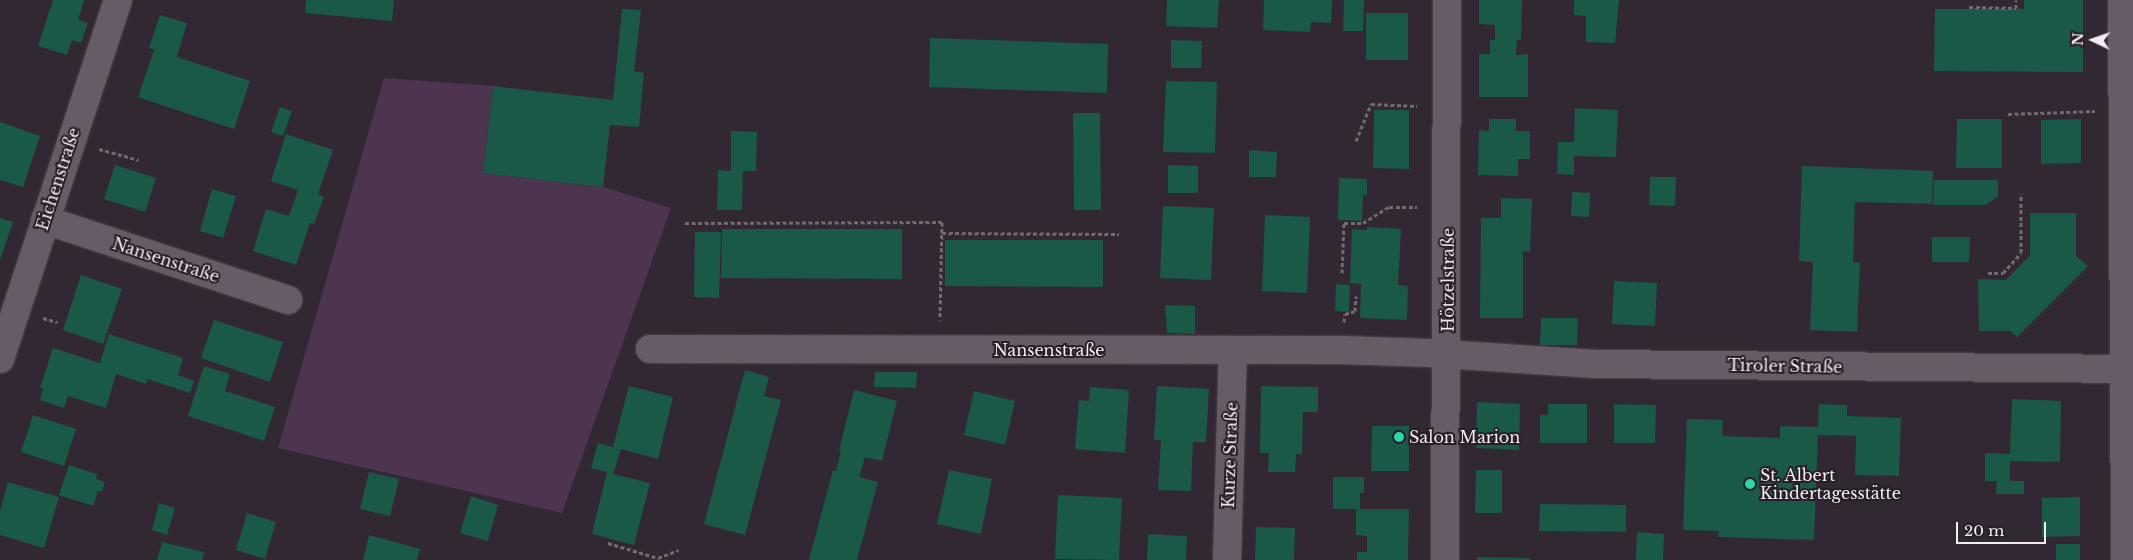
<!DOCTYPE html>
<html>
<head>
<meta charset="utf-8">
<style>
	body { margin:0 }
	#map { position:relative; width:2133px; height:560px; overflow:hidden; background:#322833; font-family:"Libre Baskerville",serif }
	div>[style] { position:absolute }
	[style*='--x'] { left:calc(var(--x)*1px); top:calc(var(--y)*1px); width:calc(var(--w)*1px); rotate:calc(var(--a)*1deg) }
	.green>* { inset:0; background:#4d344f }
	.building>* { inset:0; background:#1a5847 }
	.path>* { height:3px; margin-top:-1.5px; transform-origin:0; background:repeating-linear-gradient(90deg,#726973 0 4px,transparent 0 6.5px) }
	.roads { filter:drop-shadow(0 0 1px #4e454e) drop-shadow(0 0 1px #4e454e) }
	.street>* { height:28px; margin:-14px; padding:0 14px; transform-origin:14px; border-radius:14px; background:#675b68 }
	.dots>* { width:14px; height:14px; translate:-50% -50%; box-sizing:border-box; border:2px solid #281e29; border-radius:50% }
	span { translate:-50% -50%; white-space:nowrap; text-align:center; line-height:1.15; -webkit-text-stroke:4px #281e29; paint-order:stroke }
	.street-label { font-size:16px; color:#f2ebf3 }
	.poi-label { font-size:16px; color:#f2ebf3 }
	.left { translate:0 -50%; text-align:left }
	.north { position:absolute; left:2068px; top:15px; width:50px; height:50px; -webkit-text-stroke:4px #281e29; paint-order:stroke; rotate:273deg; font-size:14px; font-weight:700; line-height:20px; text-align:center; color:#f2ebf3 }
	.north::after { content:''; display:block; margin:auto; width:18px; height:22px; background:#f2ebf3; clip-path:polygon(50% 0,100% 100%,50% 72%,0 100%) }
	.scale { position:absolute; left:1956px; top:522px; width:90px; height:22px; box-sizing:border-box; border:2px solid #f2ebf3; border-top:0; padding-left:6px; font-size:15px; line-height:18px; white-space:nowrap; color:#f2ebf3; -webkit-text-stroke:4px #281e29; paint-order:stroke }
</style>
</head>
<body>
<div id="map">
	<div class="green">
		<i style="clip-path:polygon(384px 78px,493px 86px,483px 173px,603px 187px,671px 208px,562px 513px,278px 448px)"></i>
	</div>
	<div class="building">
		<i style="clip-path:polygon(53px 0,84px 0,78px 20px,88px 23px,81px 43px,72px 40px,67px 55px,38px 46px)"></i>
		<i style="clip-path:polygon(306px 0,394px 0,392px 21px,305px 13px)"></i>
		<i style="clip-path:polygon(1167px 0,1219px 0,1217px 28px,1166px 26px)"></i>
		<i style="clip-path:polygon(1264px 0,1332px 0,1331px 23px,1311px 22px,1310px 32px,1263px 30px)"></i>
		<i style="clip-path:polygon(1344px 0,1364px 0,1363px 31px,1343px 31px)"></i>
		<i style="clip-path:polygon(1479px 0,1522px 0,1521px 40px,1517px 40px,1516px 55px,1528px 54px,1528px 97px,1479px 97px,1479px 54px,1490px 54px,1490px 40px,1495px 40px,1495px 25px,1479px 24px)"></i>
		<i style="clip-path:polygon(1574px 0,1619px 0,1615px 43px,1586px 42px,1586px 16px,1574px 15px)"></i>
		<i style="clip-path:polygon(2024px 0,2083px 0,2083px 72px,1934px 71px,1935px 9px,2024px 9px)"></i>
		<i style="clip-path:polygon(622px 9px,641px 10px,634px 71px,644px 73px,639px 127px,610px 125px,603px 187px,483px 173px,493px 86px,613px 100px)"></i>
		<i style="clip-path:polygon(1366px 13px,1408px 13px,1408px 60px,1366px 60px)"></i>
		<i style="clip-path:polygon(160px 15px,187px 23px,177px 57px,250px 81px,234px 129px,138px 97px,154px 50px,149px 48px)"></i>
		<i style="clip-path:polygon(930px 38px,1108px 44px,1107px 93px,929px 87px)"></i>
		<i style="clip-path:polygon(1171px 40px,1202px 41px,1201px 68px,1171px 68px)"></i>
		<i style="clip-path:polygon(1166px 81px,1217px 82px,1215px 153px,1163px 152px)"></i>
		<i style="clip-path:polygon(280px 107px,292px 111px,283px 136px,271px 132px)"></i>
		<i style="clip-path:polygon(1575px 108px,1618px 110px,1616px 157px,1574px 156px,1574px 175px,1557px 174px,1558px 142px,1574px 142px)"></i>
		<i style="clip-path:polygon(1374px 110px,1409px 110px,1409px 169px,1373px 168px)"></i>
		<i style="clip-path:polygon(1073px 113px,1100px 113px,1101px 210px,1074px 210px)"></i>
		<i style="clip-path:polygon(1489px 119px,1516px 119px,1516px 131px,1530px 131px,1530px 159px,1518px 159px,1518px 176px,1478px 175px,1479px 130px,1489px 131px)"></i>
		<i style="clip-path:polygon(1957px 119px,2002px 119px,2002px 168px,1956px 168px)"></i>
		<i style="clip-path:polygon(2081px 119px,2081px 163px,2041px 164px,2041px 120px)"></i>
		<i style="clip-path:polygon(0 122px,40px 136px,23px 187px,0 180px)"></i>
		<i style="clip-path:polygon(731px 131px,757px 132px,756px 171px,743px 171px,742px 210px,717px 210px,718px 170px,731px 171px)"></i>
		<i style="clip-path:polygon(286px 134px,333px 150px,318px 194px,324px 197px,314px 224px,310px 223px,296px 265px,253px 251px,266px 209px,289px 216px,298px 190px,271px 181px)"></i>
		<i style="clip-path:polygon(1249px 150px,1277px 152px,1276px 177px,1249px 177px)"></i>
		<i style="clip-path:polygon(115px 165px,156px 178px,145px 212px,104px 199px)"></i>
		<i style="clip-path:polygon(1168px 165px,1198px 166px,1198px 193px,1168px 193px)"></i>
		<i style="clip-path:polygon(1802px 166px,1933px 171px,1932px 204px,1855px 202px,1853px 263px,1860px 262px,1857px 332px,1810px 330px,1813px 262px,1799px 261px)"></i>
		<i style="clip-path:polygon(1650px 177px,1676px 177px,1675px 206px,1649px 205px)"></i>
		<i style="clip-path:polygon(1339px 178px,1367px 179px,1367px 195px,1363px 195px,1362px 221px,1338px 220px)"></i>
		<i style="clip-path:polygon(1934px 180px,1998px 180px,1998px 197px,1985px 205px,1933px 205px)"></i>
		<i style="clip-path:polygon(212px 189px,236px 196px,223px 238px,200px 231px)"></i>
		<i style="clip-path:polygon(1572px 192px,1590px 193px,1589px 217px,1571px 216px)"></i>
		<i style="clip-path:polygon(1501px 198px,1532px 199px,1530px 252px,1523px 251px,1523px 318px,1480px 318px,1481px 218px,1501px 218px)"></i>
		<i style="clip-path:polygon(1163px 206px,1214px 208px,1211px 280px,1160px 278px)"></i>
		<i style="clip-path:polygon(2030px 213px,2076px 213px,2076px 256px,2088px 266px,2017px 337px,2010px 331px,1979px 331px,1978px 279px,2006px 280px,2030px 255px)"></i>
		<i style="clip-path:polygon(1265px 215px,1310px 217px,1307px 293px,1262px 291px)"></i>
		<i style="clip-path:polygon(0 218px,13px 222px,0 260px)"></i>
		<i style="clip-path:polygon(1367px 227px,1401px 229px,1398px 285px,1408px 286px,1407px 320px,1360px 318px,1361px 284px,1350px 283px,1352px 229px,1367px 230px)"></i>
		<i style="clip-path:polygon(722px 229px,902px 229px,902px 279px,721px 278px)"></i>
		<i style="clip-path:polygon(695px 232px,721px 232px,719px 298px,694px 297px)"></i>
		<i style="clip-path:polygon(1932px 237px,1970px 237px,1969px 262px,1932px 262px)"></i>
		<i style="clip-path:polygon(945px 240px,1103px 240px,1103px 287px,945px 286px)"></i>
		<i style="clip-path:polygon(81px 275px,122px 289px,103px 344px,63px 330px)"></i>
		<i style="clip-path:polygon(1614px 281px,1657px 283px,1655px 326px,1612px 324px)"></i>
		<i style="clip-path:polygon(1336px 284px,1350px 285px,1349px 312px,1335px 311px)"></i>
		<i style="clip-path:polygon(1165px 305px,1195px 306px,1195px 334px,1167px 333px)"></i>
		<i style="clip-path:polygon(1541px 318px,1578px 318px,1577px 345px,1540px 345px)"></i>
		<i style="clip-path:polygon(214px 320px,283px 342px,270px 382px,201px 358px)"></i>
		<i style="clip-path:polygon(109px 334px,183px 358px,178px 375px,194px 381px,190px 393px,148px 379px,146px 384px,116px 374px,106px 408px,68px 396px,64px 408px,40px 400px,43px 389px,40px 388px,53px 348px,100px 363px)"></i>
		<i style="clip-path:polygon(204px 366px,230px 374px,225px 391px,275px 407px,264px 441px,188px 416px)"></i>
		<i style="clip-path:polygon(745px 370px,769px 377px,764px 396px,781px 400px,745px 535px,704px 524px)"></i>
		<i style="clip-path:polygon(875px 372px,917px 372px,916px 388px,874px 387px)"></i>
		<i style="clip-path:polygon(629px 386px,673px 397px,658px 459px,621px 449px,613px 474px,650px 483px,634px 545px,592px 534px,607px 472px,591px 468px,598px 443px,613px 447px)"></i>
		<i style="clip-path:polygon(1157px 386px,1209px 389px,1206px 442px,1193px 442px,1191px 491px,1158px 490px,1161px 440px,1154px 440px)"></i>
		<i style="clip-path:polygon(1261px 386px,1318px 387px,1318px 412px,1303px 412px,1302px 454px,1296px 454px,1295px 472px,1268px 472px,1269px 453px,1260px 453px)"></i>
		<i style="clip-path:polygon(1090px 387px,1129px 390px,1125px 453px,1075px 449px,1079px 400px,1089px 401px)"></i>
		<i style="clip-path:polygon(854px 390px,897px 401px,882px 461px,865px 457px,859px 477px,878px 482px,857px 560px,809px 560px,833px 470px,836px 471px,841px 451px,839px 450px)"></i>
		<i style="clip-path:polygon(974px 391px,1015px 401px,1005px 445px,964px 435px)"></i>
		<i style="clip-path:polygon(2012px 399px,2061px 401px,2060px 462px,2010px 461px,2010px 481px,2024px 481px,2024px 494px,1996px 494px,1997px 481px,1985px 481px,1985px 453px,2010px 454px)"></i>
		<i style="clip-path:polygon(1477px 402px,1520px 404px,1519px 450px,1476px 448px)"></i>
		<i style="clip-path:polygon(1548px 404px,1587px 404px,1587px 443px,1540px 443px,1540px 415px,1548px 415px)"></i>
		<i style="clip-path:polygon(1614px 404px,1656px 405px,1655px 443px,1614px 443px)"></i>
		<i style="clip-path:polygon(1819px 404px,1847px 405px,1847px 416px,1901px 418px,1899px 476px,1855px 475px,1856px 436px,1818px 435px,1814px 540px,1718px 537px,1719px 531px,1683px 530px,1687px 419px,1723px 420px,1722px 436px,1780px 438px,1780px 426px,1818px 427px)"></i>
		<i style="clip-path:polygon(33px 415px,76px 429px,64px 466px,21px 452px)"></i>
		<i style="clip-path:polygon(1372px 426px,1409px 426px,1409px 471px,1371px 471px)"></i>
		<i style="clip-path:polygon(69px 465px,97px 474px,96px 479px,105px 482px,102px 492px,98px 491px,93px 506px,59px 495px)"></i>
		<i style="clip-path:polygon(949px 470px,992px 479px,981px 534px,937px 524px)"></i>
		<i style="clip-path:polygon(1476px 470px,1502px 470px,1502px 513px,1475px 513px)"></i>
		<i style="clip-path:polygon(369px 472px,399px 479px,390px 516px,360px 509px)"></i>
		<i style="clip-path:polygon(1333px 477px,1364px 477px,1364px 493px,1360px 493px,1360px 509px,1409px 509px,1408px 560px,1357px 560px,1357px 552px,1367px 552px,1367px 536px,1356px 535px,1356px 509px,1333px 509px)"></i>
		<i style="clip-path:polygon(8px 482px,59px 497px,44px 548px,0 535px,0 511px)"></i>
		<i style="clip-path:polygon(1058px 495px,1122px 498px,1119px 560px,1055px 559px)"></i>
		<i style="clip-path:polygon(471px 496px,498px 505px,488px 541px,460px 533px)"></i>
		<i style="clip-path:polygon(2080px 497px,2080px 536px,2042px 537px,2042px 498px)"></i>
		<i style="clip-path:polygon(159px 503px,175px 508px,167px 535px,152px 530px)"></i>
		<i style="clip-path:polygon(1540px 504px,1626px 505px,1626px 532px,1539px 531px)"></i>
		<i style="clip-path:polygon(247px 513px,276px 522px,265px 559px,236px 550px)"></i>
		<i style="clip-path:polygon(1256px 527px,1295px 528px,1294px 560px,1255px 560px)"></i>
		<i style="clip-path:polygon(1637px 532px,1664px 534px,1663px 560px,1636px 560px)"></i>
		<i style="clip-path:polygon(1148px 534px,1187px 536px,1186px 560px,1147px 560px)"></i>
		<i style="clip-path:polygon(369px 535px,420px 549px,417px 560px,363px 560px)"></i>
		<i style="clip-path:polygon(162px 542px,204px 552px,202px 560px,157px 560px)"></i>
		<i style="clip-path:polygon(2056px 544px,2080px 544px,2080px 560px,2056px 560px)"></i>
		<i style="clip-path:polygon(1477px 557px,1530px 558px,1530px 560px,1477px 560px)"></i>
	</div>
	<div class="path">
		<i style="--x:1969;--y:7;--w:47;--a:1.2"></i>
		<i style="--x:2016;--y:8;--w:8;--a:-90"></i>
		<i style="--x:2008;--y:114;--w:87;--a:-2"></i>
		<i style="--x:1356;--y:141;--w:40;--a:-68"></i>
		<i style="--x:1371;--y:104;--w:46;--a:2.5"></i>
		<i style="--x:99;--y:149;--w:41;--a:15.4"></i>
		<i style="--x:685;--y:223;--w:257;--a:-0.2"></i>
		<i style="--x:942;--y:222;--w:98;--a:91.2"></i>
		<i style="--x:942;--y:233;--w:177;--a:0.3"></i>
		<i style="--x:1342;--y:273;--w:50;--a:-87.7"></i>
		<i style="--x:1344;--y:223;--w:19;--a:0"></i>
		<i style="--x:1363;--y:223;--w:31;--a:-32"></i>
		<i style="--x:1389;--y:207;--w:28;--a:0"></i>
		<i style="--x:1988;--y:273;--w:15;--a:0"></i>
		<i style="--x:2003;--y:273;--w:27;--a:-48"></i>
		<i style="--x:2021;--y:253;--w:59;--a:-90"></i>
		<i style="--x:43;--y:318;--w:15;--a:16"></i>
		<i style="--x:1344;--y:322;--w:8;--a:-83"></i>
		<i style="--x:1345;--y:314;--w:10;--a:-17"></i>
		<i style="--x:1355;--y:311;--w:15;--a:-86"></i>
		<i style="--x:608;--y:543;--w:52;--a:16.7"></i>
		<i style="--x:658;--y:558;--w:22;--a:-21"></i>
	</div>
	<div class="roads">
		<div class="street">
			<i style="--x:2122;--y:0;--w:560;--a:89.69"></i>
			<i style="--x:45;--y:220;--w:256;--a:18.2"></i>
			<i style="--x:650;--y:349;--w:693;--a:0.08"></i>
			<i style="--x:1343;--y:350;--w:85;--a:2"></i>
			<i style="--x:1428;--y:353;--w:167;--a:3.8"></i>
			<i style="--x:1595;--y:364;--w:538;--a:0.53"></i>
			<i style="--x:0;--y:359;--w:378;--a:-71.8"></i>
			<i style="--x:1227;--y:560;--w:210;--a:-88.4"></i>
			<i style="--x:1445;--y:560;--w:560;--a:-89.8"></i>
		</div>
	</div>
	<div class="dots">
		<i style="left:1399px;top:437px;background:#2dd5ab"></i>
		<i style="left:1750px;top:484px;background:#2dd5ab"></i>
	</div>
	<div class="street-label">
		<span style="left:58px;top:179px;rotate:-72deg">Eichenstraße</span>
		<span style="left:166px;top:260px;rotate:18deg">Nansenstraße</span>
		<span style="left:1448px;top:280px;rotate:-90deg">Hötzelstraße</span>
		<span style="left:1049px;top:350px">Nansenstraße</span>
		<span style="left:1785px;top:366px;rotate:1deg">Tiroler Straße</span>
		<span style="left:1230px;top:455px;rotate:-88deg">Kurze Straße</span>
	</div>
	<div class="poi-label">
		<span class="left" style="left:1409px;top:437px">Salon Marion</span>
		<span class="left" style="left:1760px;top:484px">St. Albert<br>Kindertagesstätte</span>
	</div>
	<div class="north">N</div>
	<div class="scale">20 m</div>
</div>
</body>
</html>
